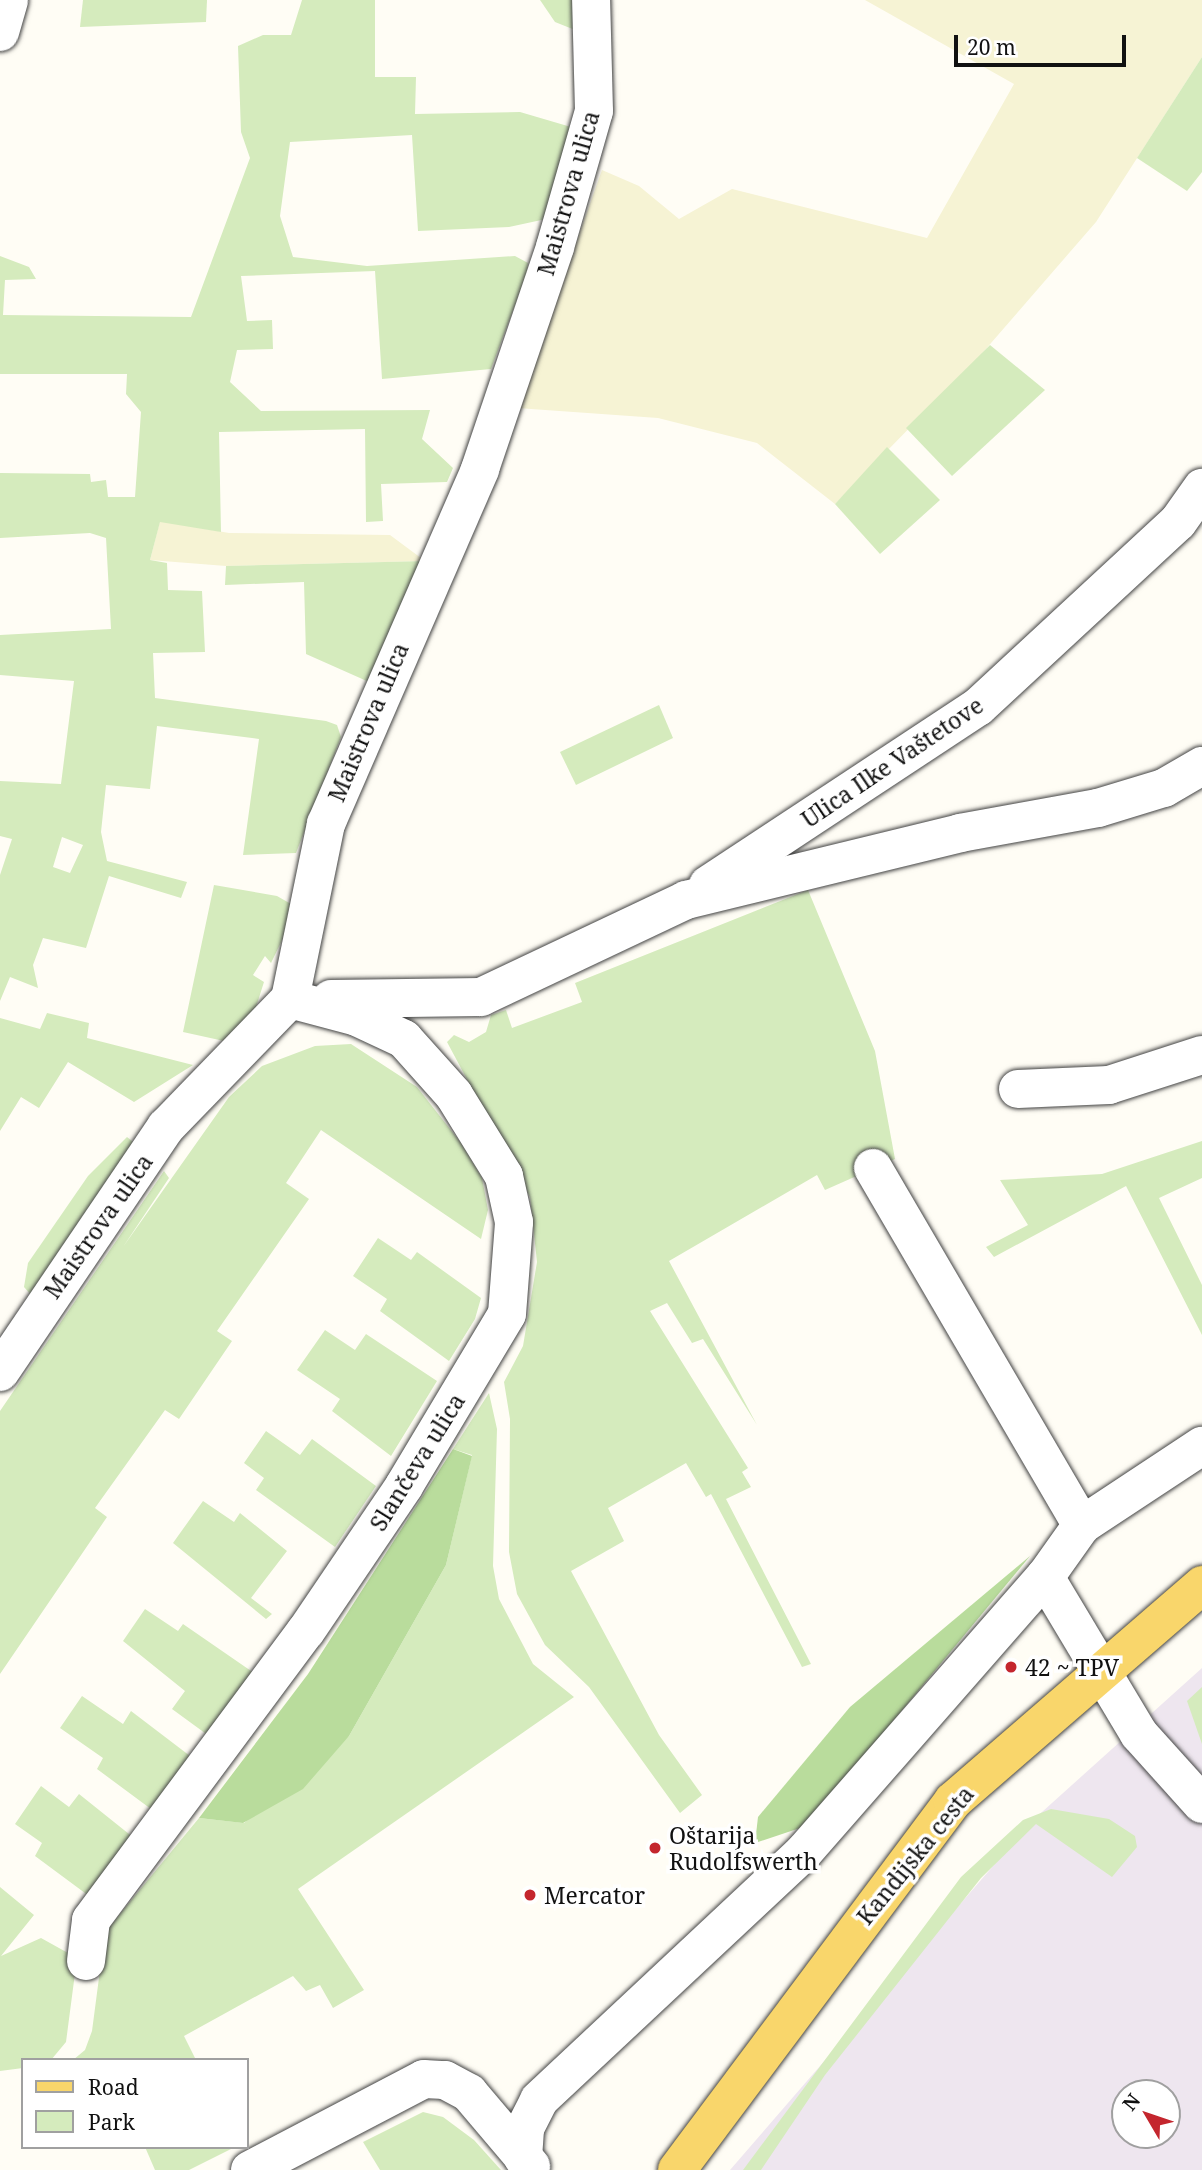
<!DOCTYPE html>
<html>
<head>
<meta charset="utf-8">
<style>
	body { margin:0 }
	#map { position:relative; width:1202px; height:2170px; overflow:hidden; background:#fffdf5; font-family:"Noto Serif",serif }
	div>[style] { position:absolute }
	[style*='--x'] { left:calc(var(--x)*1px); top:calc(var(--y)*1px); width:calc(var(--w)*1px); rotate:calc(var(--a)*1deg) }
	.industrial>* { inset:0; background:#eee6ef }
	.farmland>* { inset:0; background:#f6f3d4 }
	.green>* { inset:0; background:#d5ebbd }
	.forest>* { inset:0; background:#b9dc9c }
	.roads { filter:drop-shadow(0 0 2px #444) drop-shadow(0 0 2px #444) }
	.minor>* { height:38px; margin:-19px; padding:0 19px; transform-origin:19px; border-radius:19px; background:#fff }
	.major>* { height:38px; margin:-19px; padding:0 19px; transform-origin:19px; border-radius:19px; background:#f9d66b }
	.dots>* { width:19px; height:19px; translate:-50% -50%; box-sizing:border-box; border:4px solid #fff; border-radius:50% }
	span { translate:-50% -50%; white-space:nowrap; text-align:center; line-height:1.15; -webkit-text-stroke:7px #fff; paint-order:stroke }
	.street-label { font-size:23px; color:#111 }
	.poi-label { font-size:23px; color:#111 }
	.left { translate:0 -50%; text-align:left }
	.legend { position:absolute; left:21px; top:2058px; width:228px; height:91px; box-sizing:border-box; background:#fff; border:2px solid #a0a0a0; margin:0; padding:9px 12px; list-style:none; font-size:21px; color:#111 }
	.legend li { display:flex; align-items:center; gap:14px; height:35px }
	.legend b { width:35px; border:2px solid #a0a0a0 }
	.north { position:absolute; left:1111px; top:2079px; width:70px; height:70px; box-sizing:border-box; background:#fff; border:2px solid #a0a0a0; border-radius:50%; rotate:309deg; font-size:19px; font-weight:700; line-height:28px; text-align:center; color:#111 }
	.north::after { content:''; display:block; margin:auto; width:24px; height:32px; background:#c4262e; clip-path:polygon(50% 0,100% 100%,50% 72%,0 100%) }
	.scale { position:absolute; left:954px; top:35px; width:172px; height:32px; box-sizing:border-box; border:4px solid #111; border-top:0; padding-left:9px; font-size:21px; line-height:24px; white-space:nowrap; color:#111; -webkit-text-stroke:5px #fff; paint-order:stroke }
</style>
</head>
<body>
<div id="map">
	<div class="industrial">
		<i style="clip-path:polygon(evenodd,1202px 1668px,1202px 2170px,730px 2170px,1032px 1821px,1202px 1668px,1125px 2093px,1167px 2093px,1167px 2135px,1125px 2135px,1125px 2093px)"></i>
	</div>
	<div class="farmland">
		<i style="clip-path:polygon(865px 0,1202px 0,1202px 57px,1096px 222px,978px 358px,835px 504px,757px 443px,658px 418px,517px 408px,602px 170px,639px 186px,679px 219px,732px 189px,927px 238px,1014px 84px)"></i>
		<i style="clip-path:polygon(160px 521px,229px 533px,390px 535px,425px 561px,226px 566px,150px 560px)"></i>
	</div>
	<div class="green">
		<i style="clip-path:polygon(83px 0,207px 0,206px 22px,80px 27px)"></i>
		<i style="clip-path:polygon(evenodd,302px 0,375px 0,375px 77px,416px 77px,415px 114px,520px 112px,571px 127px,546px 219px,509px 227px,418px 231px,412px 135px,290px 142px,280px 216px,293px 257px,367px 266px,515px 256px,528px 263px,527px 273px,491px 369px,382px 379px,375px 271px,241px 276px,247px 321px,272px 320px,273px 349px,237px 350px,230px 382px,261px 411px,430px 410px,422px 439px,453px 468px,447px 482px,381px 484px,383px 521px,366px 522px,365px 429px,219px 432px,221px 532px,160px 522px,150px 560px,167px 563px,168px 590px,202px 591px,205px 652px,153px 653px,155px 698px,326px 721px,337px 725px,341px 737px,331px 763px,296px 853px,243px 855px,259px 739px,157px 726px,150px 789px,106px 785px,101px 832px,107px 861px,187px 882px,181px 898px,109px 876px,86px 948px,43px 938px,33px 965px,38px 988px,10px 977px,0 1001px,0 875px,12px 839px,0 836px,0 781px,61px 784px,74px 681px,0 675px,0 635px,111px 629px,106px 538px,90px 533px,0 538px,0 473px,90px 474px,91px 482px,106px 480px,108px 497px,135px 497px,141px 412px,126px 394px,127px 374px,0 374px,0 256px,29px 267px,36px 279px,5px 280px,3px 315px,191px 317px,250px 158px,241px 132px,238px 46px,263px 35px,291px 35px,302px 0,62px 837px,83px 845px,70px 873px,53px 867px,62px 837px)"></i>
		<i style="clip-path:polygon(540px 0,580px 0,575px 30px,555px 22px)"></i>
		<i style="clip-path:polygon(1202px 57px,1202px 172px,1187px 191px,1137px 158px)"></i>
		<i style="clip-path:polygon(990px 345px,1045px 390px,952px 476px,906px 428px)"></i>
		<i style="clip-path:polygon(887px 447px,940px 500px,880px 554px,835px 504px)"></i>
		<i style="clip-path:polygon(425px 561px,369px 682px,306px 654px,304px 582px,225px 585px,226px 566px)"></i>
		<i style="clip-path:polygon(659px 705px,673px 738px,576px 785px,560px 752px)"></i>
		<i style="clip-path:polygon(214px 885px,277px 896px,291px 904px,289px 926px,271px 963px,265px 956px,253px 975px,264px 982px,256px 1007px,224px 1041px,183px 1032px)"></i>
		<i style="clip-path:polygon(808px 890px,875px 1051px,895px 1159px,825px 1190px,817px 1175px,669px 1261px,757px 1425px,703px 1339px,692px 1343px,667px 1303px,650px 1311px,748px 1468px,742px 1472px,751px 1487px,726px 1499px,811px 1664px,802px 1667px,711px 1494px,706px 1497px,686px 1463px,608px 1508px,624px 1541px,571px 1571px,659px 1735px,702px 1795px,680px 1813px,589px 1687px,545px 1645px,517px 1594px,509px 1552px,510px 1419px,504px 1382px,523px 1346px,537px 1262px,530px 1197px,447px 1042px,454px 1035px,469px 1042px,486px 1032px,491px 1015px,506px 1010px,512px 1028px,582px 1002px,575px 983px)"></i>
		<i style="clip-path:polygon(47px 1013px,89px 1023px,87px 1038px,193px 1065px,134px 1102px,68px 1062px,39px 1108px,21px 1097px,0 1131px,0 1018px,40px 1029px)"></i>
		<i style="clip-path:polygon(351px 1044px,417px 1087px,461px 1143px,482px 1178px,488px 1210px,481px 1239px,321px 1130px,286px 1183px,309px 1199px,217px 1331px,232px 1341px,179px 1419px,165px 1410px,95px 1508px,107px 1517px,0 1674px,0 1411px,164px 1171px,169px 1178px,123px 1247px,229px 1097px,262px 1066px,315px 1046px)"></i>
		<i style="clip-path:polygon(127px 1137px,138px 1146px,31px 1295px,24px 1287px,28px 1263px,88px 1176px)"></i>
		<i style="clip-path:polygon(1202px 1141px,1202px 1178px,1159px 1198px,1202px 1285px,1202px 1335px,1126px 1186px,994px 1257px,986px 1247px,1028px 1225px,1000px 1180px,1102px 1174px)"></i>
		<i style="clip-path:polygon(378px 1238px,411px 1260px,417px 1252px,481px 1298px,475px 1319px,449px 1361px,380px 1311px,387px 1299px,353px 1276px)"></i>
		<i style="clip-path:polygon(325px 1330px,355px 1350px,366px 1334px,437px 1381px,391px 1456px,332px 1411px,340px 1399px,297px 1370px)"></i>
		<i style="clip-path:polygon(489px 1393px,497px 1429px,493px 1566px,499px 1599px,533px 1664px,574px 1697px,298px 1889px,364px 1990px,333px 2008px,320px 1985px,306px 1991px,293px 1976px,184px 2036px,196px 2060px,73px 2060px,85px 2050px,92px 2031px,105px 1932px,199px 1818px,244px 1823px,349px 1736px,446px 1565px,472px 1455px,453px 1449px)"></i>
		<i style="clip-path:polygon(266px 1431px,300px 1455px,312px 1439px,376px 1486px,335px 1547px,256px 1490px,264px 1478px,244px 1463px)"></i>
		<i style="clip-path:polygon(203px 1501px,234px 1522px,240px 1513px,287px 1551px,251px 1598px,272px 1614px,266px 1619px,173px 1543px)"></i>
		<i style="clip-path:polygon(145px 1609px,178px 1631px,183px 1624px,254px 1673px,209px 1736px,172px 1709px,185px 1691px,123px 1641px)"></i>
		<i style="clip-path:polygon(1202px 1687px,1202px 1744px,1187px 1701px)"></i>
		<i style="clip-path:polygon(82px 1696px,123px 1724px,131px 1711px,194px 1759px,155px 1812px,97px 1769px,103px 1758px,60px 1728px)"></i>
		<i style="clip-path:polygon(41px 1786px,69px 1807px,79px 1794px,134px 1838px,89px 1896px,35px 1856px,42px 1843px,15px 1824px)"></i>
		<i style="clip-path:polygon(1051px 1809px,1109px 1819px,1135px 1836px,1137px 1847px,1112px 1877px,1036px 1824px,981px 1878px,825px 2075px,761px 2170px,743px 2170px,961px 1877px,1023px 1820px)"></i>
		<i style="clip-path:polygon(0 1887px,34px 1915px,1px 1956px,41px 1938px,77px 1958px,66px 2042px,51px 2060px,23px 2060px,23px 2068px,0 2071px)"></i>
		<i style="clip-path:polygon(423px 2112px,443px 2117px,474px 2140px,501px 2170px,380px 2170px,363px 2142px)"></i>
		<i style="clip-path:polygon(145px 2147px,231px 2147px,231px 2149px,189px 2170px,155px 2170px)"></i>
	</div>
	<div class="forest">
		<i style="clip-path:polygon(453px 1449px,472px 1456px,446px 1565px,349px 1736px,303px 1789px,243px 1823px,199px 1818px,308px 1674px)"></i>
		<i style="clip-path:polygon(1030px 1556px,806px 1826px,755px 1843px,758px 1817px,850px 1707px)"></i>
	</div>
	<div class="roads">
		<div class="minor">
			<i style="--x:0;--y:32;--w:33;--a:-74"></i>
			<i style="--x:708;--y:885;--w:323;--a:-33.4"></i>
			<i style="--x:978;--y:707;--w:272;--a:-42.8"></i>
			<i style="--x:1178;--y:522;--w:42;--a:-54.8"></i>
			<i style="--x:331;--y:999;--w:150;--a:-0.8"></i>
			<i style="--x:481;--y:997;--w:227;--a:-25.3"></i>
			<i style="--x:686;--y:900;--w:282;--a:-13.7"></i>
			<i style="--x:960;--y:833;--w:140;--a:-10.3"></i>
			<i style="--x:1098;--y:808;--w:69;--a:-16.9"></i>
			<i style="--x:1164;--y:788;--w:44;--a:-30.1"></i>
			<i style="--x:1018;--y:1089;--w:91;--a:-2.5"></i>
			<i style="--x:1109;--y:1085;--w:98;--a:-17.9"></i>
			<i style="--x:873;--y:1168;--w:414;--a:59.7"></i>
			<i style="--x:0;--y:1372;--w:296;--a:-55.9"></i>
			<i style="--x:166;--y:1127;--w:178;--a:-45.9"></i>
			<i style="--x:290;--y:999;--w:179;--a:-78.4"></i>
			<i style="--x:326;--y:824;--w:387;--a:-66.5"></i>
			<i style="--x:480;--y:469;--w:234;--a:-71.3"></i>
			<i style="--x:555;--y:247;--w:141;--a:-74"></i>
			<i style="--x:594;--y:111;--w:111;--a:-91.5"></i>
			<i style="--x:1045;--y:1577;--w:183;--a:59.1"></i>
			<i style="--x:1139;--y:1734;--w:94;--a:48"></i>
			<i style="--x:86;--y:1961;--w:41;--a:-83"></i>
			<i style="--x:91;--y:1920;--w:360;--a:-53.4"></i>
			<i style="--x:306;--y:1631;--w:175;--a:-55.9"></i>
			<i style="--x:404;--y:1486;--w:200;--a:-59.1"></i>
			<i style="--x:507;--y:1314;--w:92;--a:-85.6"></i>
			<i style="--x:514;--y:1222;--w:47;--a:-102.3"></i>
			<i style="--x:504;--y:1176;--w:95;--a:-121.7"></i>
			<i style="--x:454;--y:1095;--w:75;--a:-131.8"></i>
			<i style="--x:404;--y:1039;--w:52;--a:-154.9"></i>
			<i style="--x:357;--y:1017;--w:69;--a:-165"></i>
			<i style="--x:523;--y:2158;--w:30;--a:-86"></i>
			<i style="--x:525;--y:2128;--w:31;--a:-63"></i>
			<i style="--x:539;--y:2100;--w:362;--a:-43.1"></i>
			<i style="--x:803;--y:1853;--w:367;--a:-48.8"></i>
			<i style="--x:1045;--y:1577;--w:64;--a:-54.6"></i>
			<i style="--x:1082;--y:1525;--w:144;--a:-33.4"></i>
			<i style="--x:250;--y:2170;--w:196;--a:-27.6"></i>
			<i style="--x:424;--y:2079;--w:21;--a:3"></i>
			<i style="--x:445;--y:2080;--w:27;--a:28"></i>
			<i style="--x:469;--y:2093;--w:96;--a:49.7"></i>
		</div>
		<div class="major">
			<i style="--x:677;--y:2170;--w:461;--a:-53.2"></i>
			<i style="--x:953;--y:1801;--w:330;--a:-40.9"></i>
		</div>
	</div>
	<div class="dots">
		<i style="left:1011px;top:1667px;background:#c4262e"></i>
		<i style="left:655px;top:1848px;background:#c4262e"></i>
		<i style="left:530px;top:1895px;background:#c4262e"></i>
	</div>
	<div class="street-label">
		<span style="left:568px;top:193px;rotate:-74deg">Maistrova ulica</span>
		<span style="left:368px;top:722px;rotate:-67deg">Maistrova ulica</span>
		<span style="left:892px;top:762px;rotate:-34deg">Ulica Ilke Vaštetove</span>
		<span style="left:98px;top:1226px;rotate:-55deg">Maistrova ulica</span>
		<span style="left:417px;top:1462px;rotate:-58deg">Slančeva ulica</span>
		<span style="left:915px;top:1855px;rotate:-51deg">Kandijska cesta</span>
	</div>
	<div class="poi-label">
		<span class="left" style="left:1025px;top:1667px">42 ~ TPV</span>
		<span class="left" style="left:669px;top:1848px">Oštarija<br>Rudolfswerth</span>
		<span class="left" style="left:544px;top:1895px">Mercator</span>
	</div>
	<ul class="legend">
	<li><b style="height:9px;background:#f9d66b"></b>Road</li>
	<li><b style="height:19px;background:#d5ebbd"></b>Park</li>
	</ul>
	<div class="north">N</div>
	<div class="scale">20 m</div>
</div>
</body>
</html>
